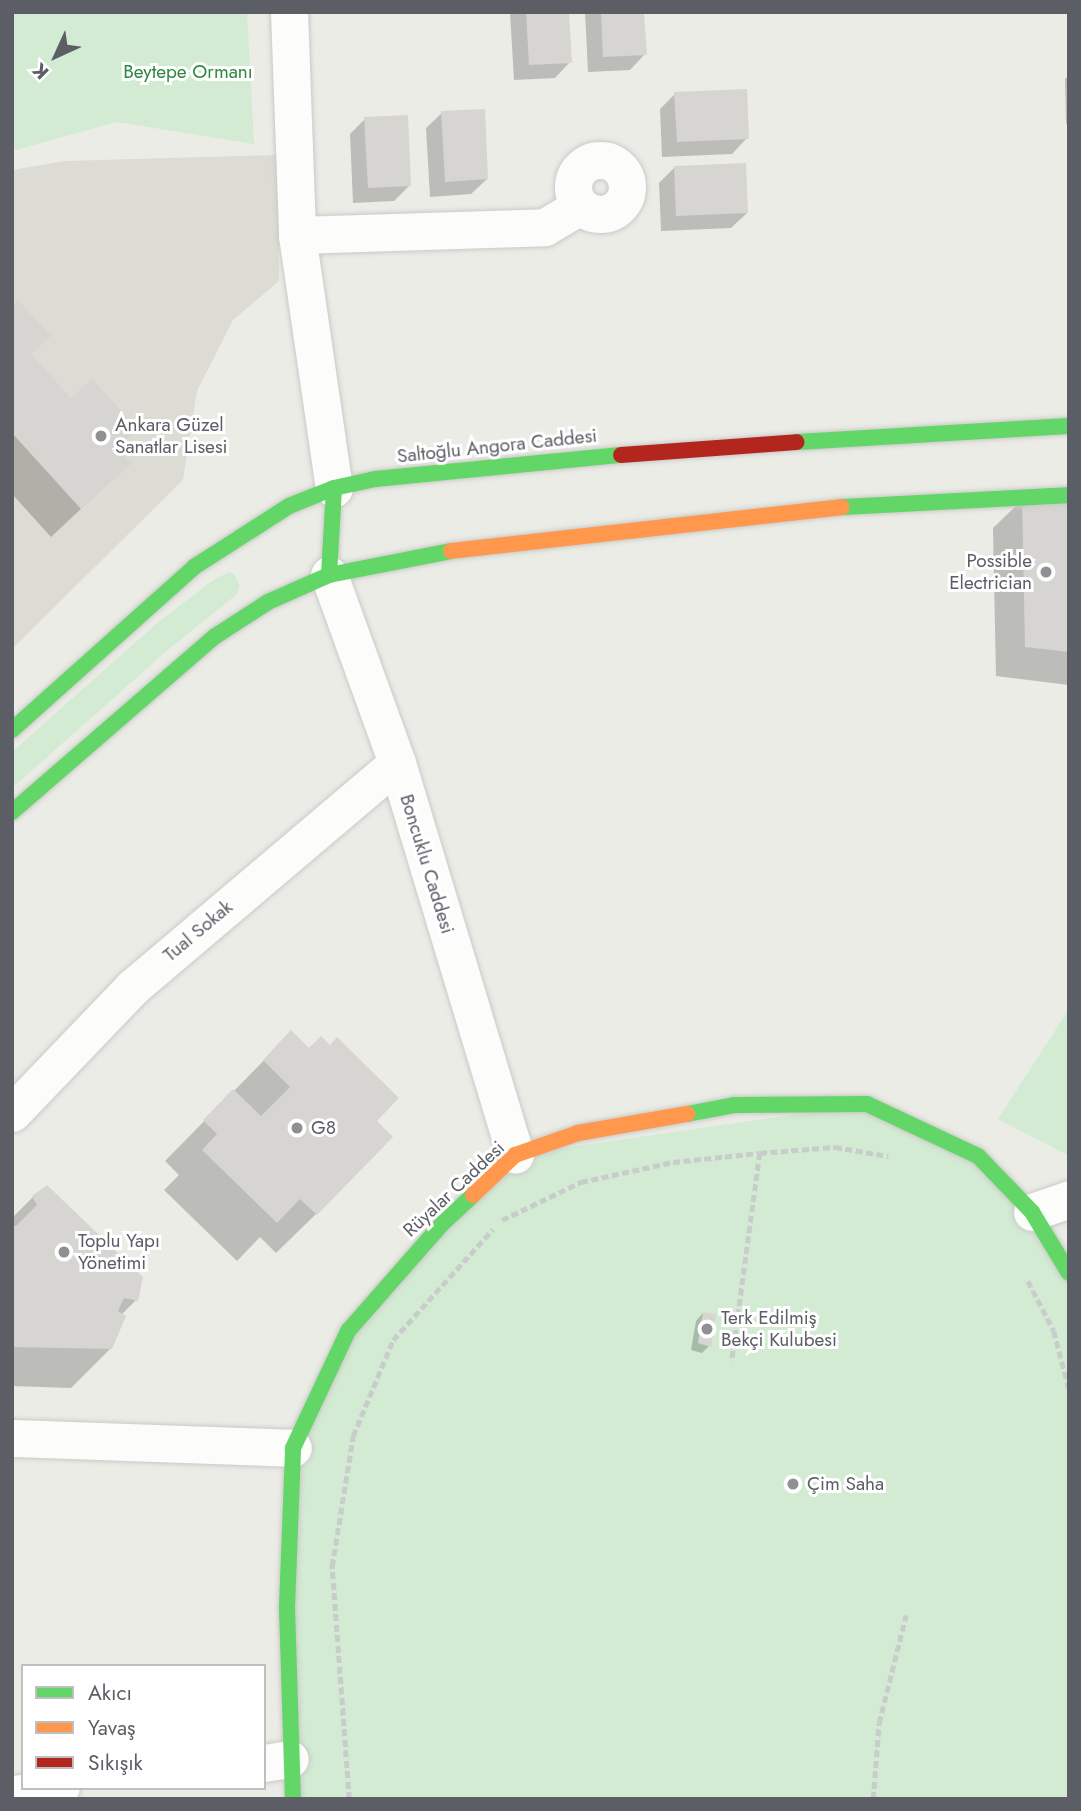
<!DOCTYPE html>
<html>
<head>
<meta charset="utf-8">
<style>
	body { margin:0 }
	#map { position:relative; width:1081px; height:1811px; overflow:hidden; background:#ecece6; font-family:Jost,sans-serif }
	div>[style] { position:absolute }
	[style*='--x'] { left:calc(var(--x)*1px); top:calc(var(--y)*1px); width:calc(var(--w)*1px); rotate:calc(var(--a)*1deg) }
	.education>* { inset:0; background:#dddcd4 }
	.green>* { inset:0; background:#d3ead3 }
	.shadow>* { inset:0; background:#0003 }
	.building>* { inset:0; background:#d6d5d1 }
	.path>* { height:4.5px; margin-top:-2.25px; transform-origin:0; background:repeating-linear-gradient(90deg,#c8cdcb 0 7px,transparent 0 10.5px) }
	.roads { filter:drop-shadow(0 0 2px #c9cac8) drop-shadow(0 0 2px #c9cac8) }
	.street>* { height:37px; margin:-18.5px; padding:0 18.5px; transform-origin:18.5px; border-radius:18.5px; background:#fcfcfb }
	.street>.ring { margin:-18.5px; padding:0; box-sizing:content-box; background:none; border:37px solid #fcfcfb; border-radius:50% }
	.fast>* { height:16px; margin:-8px; padding:0 8px; transform-origin:8px; border-radius:8px; background:#63d668 }
	.slow>* { height:16px; margin:-8px; padding:0 8px; transform-origin:8px; border-radius:8px; background:#ff974d }
	.jam>* { height:16px; margin:-8px; padding:0 8px; transform-origin:8px; border-radius:8px; background:#b3261e }
	.dots>* { width:19px; height:19px; translate:-50% -50%; box-sizing:border-box; border:4px solid #fff; border-radius:50% }
	span { translate:-50% -50%; white-space:nowrap; text-align:center; line-height:1.15; -webkit-text-stroke:6px #fff; paint-order:stroke }
	.park-label { font-size:19px; color:#2f8740 }
	.poi-label { font-size:19px; color:#5b5e65 }
	.left { translate:0 -50%; text-align:left }
	.right { translate:-100% -50%; text-align:right }
	.street-label { font-size:19px; color:#5b5e65 }
	.frame { position:absolute; inset:0; border:14px solid #5b5e65; pointer-events:none }
	.legend { position:absolute; left:21px; top:1664px; width:245px; height:126px; box-sizing:border-box; background:#fff; border:2px solid #bdbfc1; margin:0; padding:9px 12px; list-style:none; font-size:21px; color:#5b5e65 }
	.legend li { display:flex; align-items:center; gap:14px; height:35px }
	.legend b { width:35px; border:2px solid #bdbfc1 }
	.north { position:absolute; left:21px; top:21px; width:70px; height:70px; -webkit-text-stroke:5px #fff; paint-order:stroke; rotate:225deg; font-size:19px; font-weight:700; line-height:28px; text-align:center; color:#5b5e65 }
	.north::after { content:''; display:block; margin:auto; width:24px; height:32px; background:#5b5e65; clip-path:polygon(50% 0,100% 100%,50% 72%,0 100%) }
</style>
</head>
<body>
<div id="map">
	<div class="education">
		<i style="clip-path:polygon(278px 155px,279px 281px,233px 320px,197px 391px,183px 480px,12px 649px,12px 170px,65px 161px)"></i>
	</div>
	<div class="green">
		<i style="clip-path:polygon(12px 12px,247px 12px,254px 144px,117px 122px,12px 151px)"></i>
		<i style="clip-path:polygon(229px 572px,234px 574px,240px 586px,237px 594px,170px 648px,12px 788px,12px 752px,156px 624px,212px 581px)"></i>
		<i style="clip-path:polygon(1069px 1009px,1069px 1156px,998px 1119px)"></i>
		<i style="clip-path:polygon(867px 1104px,978px 1156px,1069px 1273px,1069px 1799px,293px 1799px,293px 1448px,348px 1331px,515px 1155px)"></i>
	</div>
	<div class="shadow">
		<i style="clip-path:polygon(510px 12px,568px 12px,570px 62px,555px 78px,514px 80px)"></i>
		<i style="clip-path:polygon(585px 12px,643px 12px,645px 54px,630px 70px,588px 72px)"></i>
		<i style="clip-path:polygon(1069px 75px,1069px 124px,1066px 124px,1065px 79px)"></i>
		<i style="clip-path:polygon(675px 94px,747px 138px,732px 154px,662px 157px,660px 109px)"></i>
		<i style="clip-path:polygon(442px 113px,487px 179px,471px 194px,430px 197px,426px 128px)"></i>
		<i style="clip-path:polygon(365px 119px,410px 185px,394px 201px,353px 203px,350px 134px)"></i>
		<i style="clip-path:polygon(674px 168px,747px 213px,731px 228px,661px 231px,659px 183px)"></i>
		<i style="clip-path:polygon(12px 307px,29px 355px,129px 464px,51px 537px,12px 494px)"></i>
		<i style="clip-path:polygon(1069px 498px,1069px 685px,996px 676px,993px 528px,1023px 499px)"></i>
		<i style="clip-path:polygon(291px 1033px,374px 1121px,316px 1214px,276px 1253px,260px 1237px,237px 1261px,164px 1190px,179px 1175px,165px 1161px)"></i>
		<i style="clip-path:polygon(33px 1197px,136px 1300px,121px 1315px,111px 1348px,71px 1388px,12px 1386px,12px 1218px)"></i>
		<i style="clip-path:polygon(703px 1313px,709px 1346px,702px 1353px,691px 1350px,696px 1321px)"></i>
	</div>
	<div class="building">
		<i style="clip-path:polygon(526px 12px,569px 12px,572px 63px,529px 65px)"></i>
		<i style="clip-path:polygon(601px 12px,644px 12px,647px 55px,603px 57px)"></i>
		<i style="clip-path:polygon(747px 89px,749px 139px,677px 142px,674px 92px)"></i>
		<i style="clip-path:polygon(485px 109px,488px 179px,445px 182px,441px 111px)"></i>
		<i style="clip-path:polygon(408px 115px,411px 186px,368px 188px,364px 117px)"></i>
		<i style="clip-path:polygon(746px 163px,748px 213px,676px 216px,674px 166px)"></i>
		<i style="clip-path:polygon(18px 300px,51px 336px,31px 354px,71px 398px,92px 379px,138px 429px,117px 448px,131px 464px,81px 509px,12px 433px,12px 305px)"></i>
		<i style="clip-path:polygon(1069px 496px,1069px 652px,1025px 647px,1022px 497px)"></i>
		<i style="clip-path:polygon(291px 1030px,309px 1048px,321px 1036px,330px 1045px,337px 1037px,399px 1098px,377px 1121px,393px 1137px,317px 1215px,300px 1199px,277px 1223px,202px 1150px,217px 1134px,203px 1120px,233px 1089px,261px 1116px,290px 1087px,263px 1060px)"></i>
		<i style="clip-path:polygon(47px 1185px,143px 1277px,138px 1301px,124px 1298px,118px 1311px,126px 1316px,112px 1349px,12px 1347px,12px 1225px,16px 1226px,37px 1205px,32px 1196px)"></i>
		<i style="clip-path:polygon(703px 1312px,716px 1315px,711px 1347px,698px 1343px)"></i>
	</div>
	<div class="path">
		<i style="--x:760;--y:1153;--w:75;--a:-4.6"></i>
		<i style="--x:835;--y:1147;--w:54;--a:9.6"></i>
		<i style="--x:502;--y:1220;--w:88;--a:-25.7"></i>
		<i style="--x:581;--y:1182;--w:94;--a:-12.3"></i>
		<i style="--x:673;--y:1162;--w:87;--a:-5.9"></i>
		<i style="--x:760;--y:1153;--w:210;--a:97.7"></i>
		<i style="--x:1028;--y:1281;--w:56;--a:62.5"></i>
		<i style="--x:1054;--y:1331;--w:60;--a:75.5"></i>
		<i style="--x:349;--y:1799;--w:234;--a:-94.2"></i>
		<i style="--x:332;--y:1566;--w:132;--a:-80.8"></i>
		<i style="--x:353;--y:1436;--w:104;--a:-67.4"></i>
		<i style="--x:393;--y:1340;--w:149;--a:-48"></i>
		<i style="--x:873;--y:1799;--w:76;--a:-85.5"></i>
		<i style="--x:879;--y:1723;--w:111;--a:-76"></i>
	</div>
	<div class="roads">
		<div class="street">
			<i style="--x:289;--y:12;--w:223;--a:87.9"></i>
			<i style="--x:297;--y:235;--w:256;--a:81.7"></i>
			<i class="ring" style="left:573px;top:160px;width:17px;height:17px"></i>
			<i style="--x:297;--y:235;--w:248;--a:-1.8"></i>
			<i style="--x:545;--y:227;--w:41;--a:-31"></i>
			<i style="--x:329;--y:575;--w:200;--a:70.1"></i>
			<i style="--x:397;--y:763;--w:409;--a:73.2"></i>
			<i style="--x:12;--y:1113;--w:175;--a:-46.2"></i>
			<i style="--x:133;--y:987;--w:346;--a:-40.3"></i>
			<i style="--x:1032;--y:1212;--w:39;--a:-19"></i>
			<i style="--x:12;--y:1438;--w:281;--a:2"></i>
			<i style="--x:264;--y:1763;--w:26;--a:-9"></i>
			<i style="--x:12;--y:1794;--w:49;--a:-7"></i>
		</div>
		<div class="fast">
			<i style="--x:797;--y:442;--w:272;--a:-3.4"></i>
			<i style="--x:842;--y:507;--w:227;--a:-3"></i>
			<i style="--x:329;--y:575;--w:87;--a:-86.7"></i>
			<i style="--x:12;--y:730;--w:244;--a:-41.8"></i>
			<i style="--x:194;--y:567;--w:113;--a:-32.7"></i>
			<i style="--x:289;--y:506;--w:48;--a:-21.8"></i>
			<i style="--x:334;--y:488;--w:42;--a:-12.4"></i>
			<i style="--x:375;--y:479;--w:247;--a:-5.6"></i>
			<i style="--x:12;--y:812;--w:267;--a:-40.9"></i>
			<i style="--x:214;--y:637;--w:64;--a:-32.9"></i>
			<i style="--x:268;--y:602;--w:67;--a:-23.9"></i>
			<i style="--x:329;--y:575;--w:124;--a:-11.1"></i>
			<i style="--x:687;--y:1114;--w:49;--a:-10.6"></i>
			<i style="--x:735;--y:1105;--w:132;--a:-0.4"></i>
			<i style="--x:867;--y:1104;--w:123;--a:25.1"></i>
			<i style="--x:978;--y:1156;--w:78;--a:46"></i>
			<i style="--x:1032;--y:1212;--w:71;--a:58.8"></i>
			<i style="--x:293;--y:1799;--w:192;--a:-91.8"></i>
			<i style="--x:287;--y:1607;--w:159;--a:-87.8"></i>
			<i style="--x:293;--y:1448;--w:129;--a:-64.8"></i>
			<i style="--x:348;--y:1331;--w:142;--a:-48.7"></i>
			<i style="--x:442;--y:1224;--w:42;--a:-43.1"></i>
		</div>
		<div class="slow">
			<i style="--x:451;--y:551;--w:393;--a:-6.4"></i>
			<i style="--x:473;--y:1195;--w:58;--a:-43.6"></i>
			<i style="--x:515;--y:1155;--w:67;--a:-19.2"></i>
			<i style="--x:578;--y:1133;--w:111;--a:-9.9"></i>
		</div>
		<div class="jam">
			<i style="--x:621;--y:455;--w:176;--a:-4.2"></i>
		</div>
	</div>
	<div class="dots">
		<i style="left:101px;top:436px;background:#8e9092"></i>
		<i style="left:1046px;top:572px;background:#8e9092"></i>
		<i style="left:297px;top:1128px;background:#8e9092"></i>
		<i style="left:64px;top:1252px;background:#8e9092"></i>
		<i style="left:707px;top:1329px;background:#8e9092"></i>
		<i style="left:793px;top:1484px;background:#8e9092"></i>
	</div>
	<div class="park-label">
		<span style="left:188px;top:72px">Beytepe Ormanı</span>
	</div>
	<div class="poi-label">
		<span class="left" style="left:115px;top:436px">Ankara Güzel<br>Sanatlar Lisesi</span>
		<span class="right" style="left:1032px;top:572px">Possible<br>Electrician</span>
		<span class="left" style="left:311px;top:1128px">G8</span>
		<span class="left" style="left:78px;top:1252px">Toplu Yapı<br>Yönetimi</span>
		<span class="left" style="left:721px;top:1329px">Terk Edilmiş<br>Bekçi Kulubesi</span>
		<span class="left" style="left:807px;top:1484px">Çim Saha</span>
	</div>
	<div class="street-label">
		<span style="left:497px;top:446px;rotate:-6deg">Saltoğlu Angora Caddesi</span>
		<span style="left:427px;top:864px;rotate:73deg">Boncuklu Caddesi</span>
		<span style="left:198px;top:931px;rotate:-40deg">Tual Sokak</span>
		<span style="left:454px;top:1189px;rotate:-43deg">Rüyalar Caddesi</span>
	</div>
	<div class="frame"></div>
	<ul class="legend">
	<li><b style="height:9px;background:#63d668"></b>Akıcı</li>
	<li><b style="height:9px;background:#ff974d"></b>Yavaş</li>
	<li><b style="height:9px;background:#b3261e"></b>Sıkışık</li>
	</ul>
	<div class="north">K</div>
</div>
</body>
</html>
